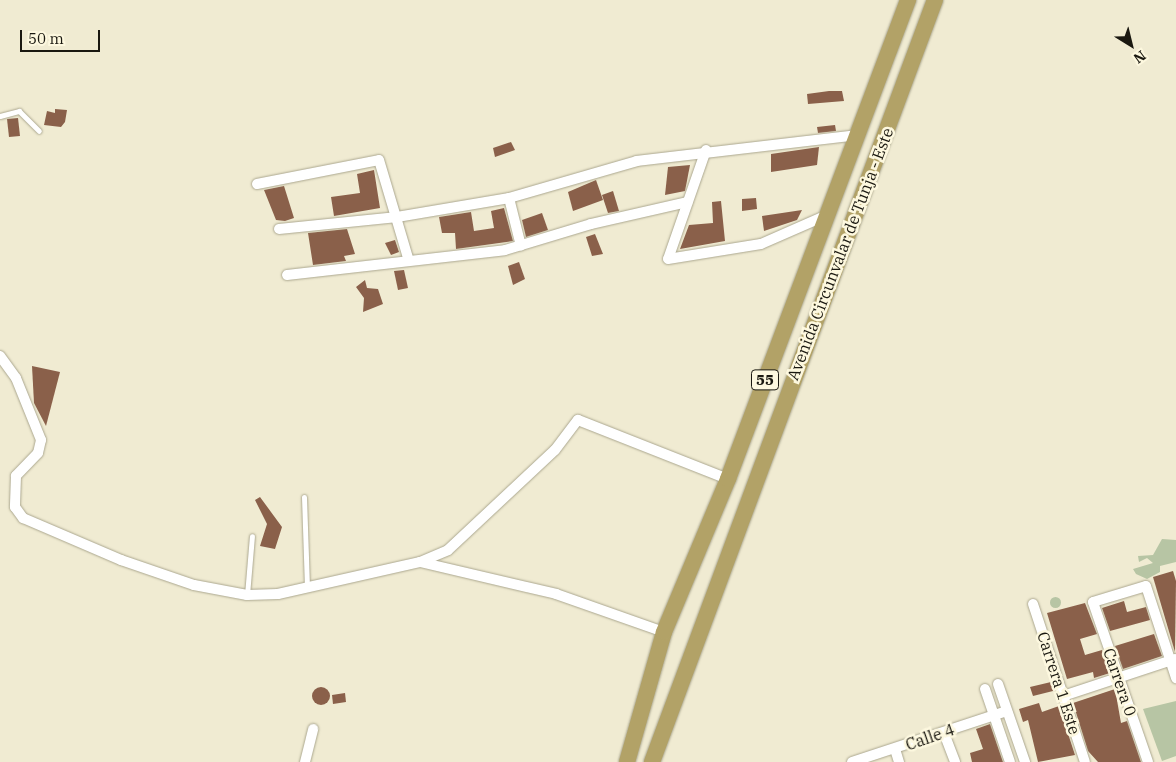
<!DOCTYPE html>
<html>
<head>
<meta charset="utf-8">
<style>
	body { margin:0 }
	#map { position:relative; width:1176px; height:762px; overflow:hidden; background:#f0ebd2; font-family:"IBM Plex Serif",serif }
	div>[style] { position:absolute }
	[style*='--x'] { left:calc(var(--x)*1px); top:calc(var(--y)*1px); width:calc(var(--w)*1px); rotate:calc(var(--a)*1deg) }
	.green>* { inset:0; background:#b7c5a4 }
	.round { border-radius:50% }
	.building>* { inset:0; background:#8a604a }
	.roads { filter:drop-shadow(0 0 1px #aba78f) drop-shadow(0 0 1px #aba78f) }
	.service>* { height:5px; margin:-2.5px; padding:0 2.5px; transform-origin:2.5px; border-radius:2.5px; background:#fff }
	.minor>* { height:10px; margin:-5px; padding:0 5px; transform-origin:5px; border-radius:5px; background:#fff }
	.trunk>* { height:16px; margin:-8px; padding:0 8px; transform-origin:8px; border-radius:8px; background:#b2a267 }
	span { translate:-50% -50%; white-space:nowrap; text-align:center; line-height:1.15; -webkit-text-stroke:5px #fdf8df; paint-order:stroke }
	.shield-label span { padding:1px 4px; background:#fdf8df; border:1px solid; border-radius:4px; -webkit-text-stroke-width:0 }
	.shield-label { font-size:15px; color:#1a1810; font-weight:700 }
	.street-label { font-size:16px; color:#1a1810 }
	.north { position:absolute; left:1106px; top:20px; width:50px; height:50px; -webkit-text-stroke:4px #fdf8df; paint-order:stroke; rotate:144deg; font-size:14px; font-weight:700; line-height:20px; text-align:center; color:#1a1810 }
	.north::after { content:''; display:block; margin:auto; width:18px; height:22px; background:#1a1810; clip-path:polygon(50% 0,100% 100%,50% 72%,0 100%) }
	.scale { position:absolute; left:20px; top:30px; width:80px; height:22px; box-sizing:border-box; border:2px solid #1a1810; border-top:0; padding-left:6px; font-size:15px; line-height:18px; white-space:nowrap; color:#1a1810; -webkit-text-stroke:4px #fdf8df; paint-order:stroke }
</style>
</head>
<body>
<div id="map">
	<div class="green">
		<i style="clip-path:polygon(1162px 539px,1176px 540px,1176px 562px,1160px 566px,1160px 572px,1147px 579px,1136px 574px,1133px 569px,1153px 563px,1147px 558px,1139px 562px,1138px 556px,1153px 555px)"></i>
		<i class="round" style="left:1049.5px;top:596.5px;width:11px;height:11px"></i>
		<i style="clip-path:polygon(1176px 701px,1176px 756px,1162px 761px,1143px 709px)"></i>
	</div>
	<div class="building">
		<i style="clip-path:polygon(829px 91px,842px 91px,844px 101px,808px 104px,807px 94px)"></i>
		<i style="clip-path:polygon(55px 109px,67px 110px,65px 122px,61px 127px,44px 125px,47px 111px,55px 113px)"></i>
		<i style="clip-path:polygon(18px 118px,20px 136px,9px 137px,7px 119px)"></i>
		<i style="clip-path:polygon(835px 125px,836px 131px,818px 133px,817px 127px)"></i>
		<i style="clip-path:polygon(511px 142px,515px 150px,495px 157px,493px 148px)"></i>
		<i style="clip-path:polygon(819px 147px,817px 165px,771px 172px,771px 154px)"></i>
		<i style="clip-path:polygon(690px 165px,685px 191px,665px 195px,668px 167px)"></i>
		<i style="clip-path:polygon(374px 170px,380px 208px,334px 216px,331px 197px,360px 193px,357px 174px)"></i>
		<i style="clip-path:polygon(596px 180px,603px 200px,573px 211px,568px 192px)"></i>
		<i style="clip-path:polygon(284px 186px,294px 218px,285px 221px,276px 220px,264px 190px)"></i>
		<i style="clip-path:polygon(613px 191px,619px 211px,608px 213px,602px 195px)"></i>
		<i style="clip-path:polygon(756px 198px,757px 209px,742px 211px,742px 199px)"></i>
		<i style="clip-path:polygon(721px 201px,725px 241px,680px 249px,689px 225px,713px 223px,712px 202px)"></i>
		<i style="clip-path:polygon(504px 208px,513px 241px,456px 249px,455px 233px,442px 233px,439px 217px,471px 212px,474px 231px,494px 228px,491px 211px)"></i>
		<i style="clip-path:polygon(802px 210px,797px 220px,764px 231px,762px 216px)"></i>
		<i style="clip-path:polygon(542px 213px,548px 230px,526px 237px,522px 220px)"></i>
		<i style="clip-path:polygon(347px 229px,355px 254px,344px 256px,346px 261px,313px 265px,308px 233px)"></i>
		<i style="clip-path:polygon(595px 234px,603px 254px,592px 256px,586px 237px)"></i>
		<i style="clip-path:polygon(395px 240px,399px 252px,391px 255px,385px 243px)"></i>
		<i style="clip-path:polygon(519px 262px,525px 279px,513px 285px,508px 266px)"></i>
		<i style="clip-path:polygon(404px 270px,408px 288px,398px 290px,394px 271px)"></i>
		<i style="clip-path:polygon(365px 280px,367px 288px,378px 289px,383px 304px,363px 312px,364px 298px,356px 287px)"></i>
		<i style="clip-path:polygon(32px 366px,60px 372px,46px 426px,34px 403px)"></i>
		<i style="clip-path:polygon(260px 497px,282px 527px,275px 549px,260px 546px,267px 524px,255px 500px)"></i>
		<i style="clip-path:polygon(1173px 571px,1176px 581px,1175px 652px,1153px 577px)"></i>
		<i style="clip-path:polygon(1124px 601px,1127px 612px,1146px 607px,1150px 620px,1110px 631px,1102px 608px)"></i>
		<i style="clip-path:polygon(1085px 603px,1097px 634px,1080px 639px,1085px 655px,1102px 650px,1110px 673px,1094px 678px,1093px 672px,1067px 679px,1047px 613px)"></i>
		<i style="clip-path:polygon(1154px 634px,1162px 656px,1123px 669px,1115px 646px)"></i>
		<i style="clip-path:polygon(1051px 682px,1053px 691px,1033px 696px,1030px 687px)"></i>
		<i class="round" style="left:312px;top:687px;width:18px;height:18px"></i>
		<i style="clip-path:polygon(1115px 689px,1121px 723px,1127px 721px,1141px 762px,1098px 762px,1088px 751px,1073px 703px)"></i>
		<i style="clip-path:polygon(345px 693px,346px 702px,333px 704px,332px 695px)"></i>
		<i style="clip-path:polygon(1039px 703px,1042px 712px,1059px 706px,1075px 755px,1038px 762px,1028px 720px,1023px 722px,1019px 709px)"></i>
		<i style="clip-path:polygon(990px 724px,1003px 762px,972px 762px,970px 753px,983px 749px,976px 729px)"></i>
	</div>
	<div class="roads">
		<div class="service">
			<i style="--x:0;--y:116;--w:20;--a:-15"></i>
			<i style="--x:19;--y:111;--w:28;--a:45"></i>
			<i style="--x:304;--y:497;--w:90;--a:88.1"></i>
			<i style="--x:247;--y:595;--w:59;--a:-85.2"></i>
		</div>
		<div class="minor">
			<i style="--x:706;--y:150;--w:115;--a:109.2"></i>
			<i style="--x:668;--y:259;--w:94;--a:-9.2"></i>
			<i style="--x:761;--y:244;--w:72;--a:-23.7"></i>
			<i style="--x:257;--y:184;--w:124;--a:-11.1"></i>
			<i style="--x:379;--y:160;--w:105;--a:73.5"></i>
			<i style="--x:509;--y:198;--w:49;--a:76"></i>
			<i style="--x:279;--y:229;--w:119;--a:-5.8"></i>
			<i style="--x:397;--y:217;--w:114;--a:-9.6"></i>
			<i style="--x:509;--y:198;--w:133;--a:-16.1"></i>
			<i style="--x:637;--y:161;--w:222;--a:-6.7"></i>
			<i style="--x:287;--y:275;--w:219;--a:-6.5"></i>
			<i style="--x:505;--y:250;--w:90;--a:-16.8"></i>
			<i style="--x:591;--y:224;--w:99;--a:-12.8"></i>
			<i style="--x:0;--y:356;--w:27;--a:54"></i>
			<i style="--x:16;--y:378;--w:67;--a:68"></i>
			<i style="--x:41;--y:440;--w:13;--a:103"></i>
			<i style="--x:38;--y:453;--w:32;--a:134"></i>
			<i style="--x:16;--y:476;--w:31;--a:92"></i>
			<i style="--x:15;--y:507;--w:14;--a:54"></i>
			<i style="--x:23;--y:518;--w:107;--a:23.2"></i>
			<i style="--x:121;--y:560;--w:77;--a:18.9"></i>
			<i style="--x:194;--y:585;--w:54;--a:10.7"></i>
			<i style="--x:247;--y:595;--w:31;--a:-2"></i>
			<i style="--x:278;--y:594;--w:146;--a:-12.7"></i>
			<i style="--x:420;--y:562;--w:140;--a:13.2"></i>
			<i style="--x:556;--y:594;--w:114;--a:19.4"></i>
			<i style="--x:420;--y:562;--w:30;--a:-23"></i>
			<i style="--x:448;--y:550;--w:146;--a:-43.1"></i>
			<i style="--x:555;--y:450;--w:38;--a:-53"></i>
			<i style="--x:578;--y:420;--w:161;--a:21.5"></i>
			<i style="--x:1033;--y:604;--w:166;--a:71.8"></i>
			<i style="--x:998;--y:684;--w:83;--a:70.9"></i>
			<i style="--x:985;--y:689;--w:77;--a:71.1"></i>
			<i style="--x:1063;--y:696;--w:118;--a:-18.3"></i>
			<i style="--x:944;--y:733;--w:31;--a:69"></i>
			<i style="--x:895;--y:749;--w:14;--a:73"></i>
			<i style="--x:305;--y:762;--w:34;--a:-76"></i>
			<i style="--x:852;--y:762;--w:163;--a:-18.2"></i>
			<i style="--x:1148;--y:762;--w:169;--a:-109"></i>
			<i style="--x:1093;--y:602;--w:55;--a:-16.8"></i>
			<i style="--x:1146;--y:586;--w:97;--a:71.9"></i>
		</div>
		<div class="trunk">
			<i style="--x:627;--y:762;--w:135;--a:-74.1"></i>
			<i style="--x:664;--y:632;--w:166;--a:-67.3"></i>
			<i style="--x:728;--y:479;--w:512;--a:-69.4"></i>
			<i style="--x:652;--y:762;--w:813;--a:-69.63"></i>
		</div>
	</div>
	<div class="shield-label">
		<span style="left:765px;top:380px">55</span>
	</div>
	<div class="street-label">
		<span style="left:840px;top:254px;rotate:-69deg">Avenida Circunvalar de Tunja - Este</span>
		<span style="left:1120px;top:682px;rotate:71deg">Carrera 0</span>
		<span style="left:1059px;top:683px;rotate:72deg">Carrera 1 Este</span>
		<span style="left:930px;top:737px;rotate:-19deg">Calle 4</span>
	</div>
	<div class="north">N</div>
	<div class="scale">50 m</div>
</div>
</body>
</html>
